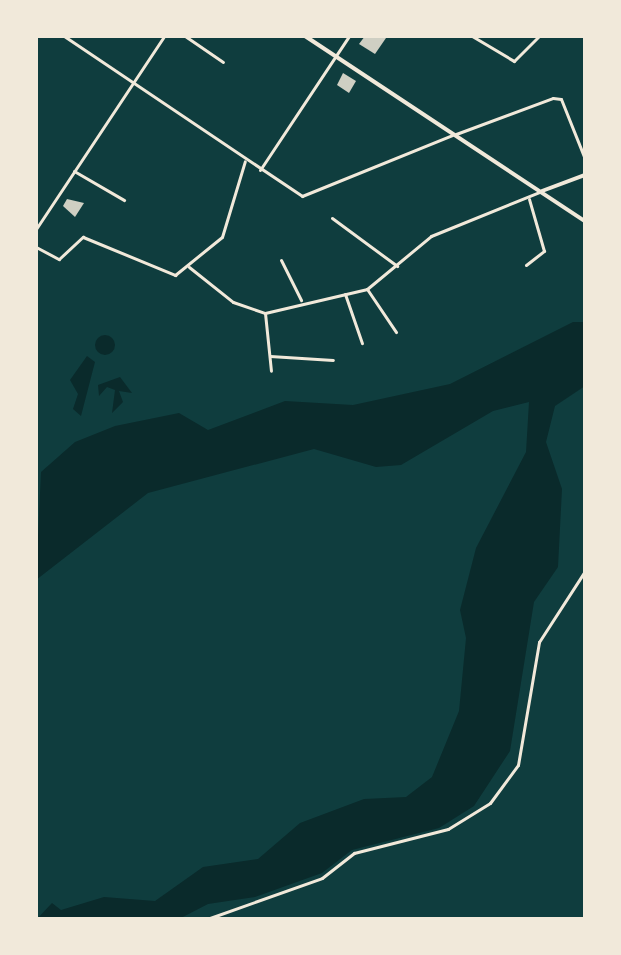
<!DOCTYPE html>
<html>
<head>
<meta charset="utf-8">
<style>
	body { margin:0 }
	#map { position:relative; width:621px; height:955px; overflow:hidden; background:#0f3d3e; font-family:"Varela Round",sans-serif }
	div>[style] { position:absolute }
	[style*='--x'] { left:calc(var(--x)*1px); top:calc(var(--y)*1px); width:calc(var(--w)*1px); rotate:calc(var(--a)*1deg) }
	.water>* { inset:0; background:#0a2a2b }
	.round { border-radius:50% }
	.building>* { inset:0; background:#cfcfc3 }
	.minor>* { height:3px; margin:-1.5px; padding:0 1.5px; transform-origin:1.5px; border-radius:1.5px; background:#f1e9da }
	.tertiary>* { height:3px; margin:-1.5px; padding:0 1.5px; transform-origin:1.5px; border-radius:1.5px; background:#f1e9da }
	.secondary>* { height:4px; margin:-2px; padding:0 2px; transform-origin:2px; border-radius:2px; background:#f1e9da }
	span { translate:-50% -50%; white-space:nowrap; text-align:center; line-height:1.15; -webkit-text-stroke:8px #f1e9da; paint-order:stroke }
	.frame { position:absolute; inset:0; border:38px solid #f1e9da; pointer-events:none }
</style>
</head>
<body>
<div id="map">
	<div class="water">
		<i style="clip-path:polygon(573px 322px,585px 322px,585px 386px,555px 406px,546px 442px,562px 489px,558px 567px,534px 602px,510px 751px,474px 806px,439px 828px,352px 850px,322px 873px,255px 897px,208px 904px,179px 919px,37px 919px,52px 903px,61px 910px,104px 897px,155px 901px,203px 867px,258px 859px,300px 823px,364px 799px,406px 797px,432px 777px,459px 711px,466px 638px,460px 610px,476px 548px,526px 452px,529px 402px,493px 411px,401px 465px,376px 467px,314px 449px,148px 493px,36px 580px,41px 472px,75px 442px,115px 426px,179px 413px,208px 430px,285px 401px,353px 405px,450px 384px)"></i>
		<i class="round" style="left:95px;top:335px;width:20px;height:20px"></i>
		<i style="clip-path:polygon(87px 356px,95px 362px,81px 416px,73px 409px,78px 394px,70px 380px)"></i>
		<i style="clip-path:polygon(120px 377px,132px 393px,119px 391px,123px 402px,112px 413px,115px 390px,107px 387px,99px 396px,98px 385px)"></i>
	</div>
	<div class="building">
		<i style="clip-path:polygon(365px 36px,384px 36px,386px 38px,375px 54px,359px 44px)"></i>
		<i style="clip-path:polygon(343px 73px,356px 81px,349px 93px,337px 85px)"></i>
		<i style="clip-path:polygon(67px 199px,84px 203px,75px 217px,63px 206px)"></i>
	</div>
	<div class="minor">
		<i style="--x:185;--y:36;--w:46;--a:34.4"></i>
		<i style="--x:472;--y:36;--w:49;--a:30.8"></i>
		<i style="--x:514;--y:61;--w:35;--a:-45"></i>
		<i style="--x:456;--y:134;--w:103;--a:-20.4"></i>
		<i style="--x:553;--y:98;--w:8;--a:7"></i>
		<i style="--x:561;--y:99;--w:65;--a:68.2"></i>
		<i style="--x:260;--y:170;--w:161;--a:-56.4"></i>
		<i style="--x:74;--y:171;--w:58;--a:30.1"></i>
		<i style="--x:332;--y:218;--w:81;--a:36.4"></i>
		<i style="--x:36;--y:229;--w:232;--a:-56.4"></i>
		<i style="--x:36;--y:247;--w:26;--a:28"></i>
		<i style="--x:59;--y:259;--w:33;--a:-43"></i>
		<i style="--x:83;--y:237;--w:100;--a:22.4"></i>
		<i style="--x:175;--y:275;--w:60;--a:-39"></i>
		<i style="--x:222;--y:237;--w:79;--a:-73.2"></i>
		<i style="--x:281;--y:260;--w:45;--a:63.4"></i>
		<i style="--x:526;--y:265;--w:23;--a:-38"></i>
		<i style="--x:544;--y:251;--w:54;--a:-106.1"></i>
		<i style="--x:189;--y:267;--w:56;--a:38.5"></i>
		<i style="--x:233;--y:302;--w:34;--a:19"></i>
		<i style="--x:265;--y:313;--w:105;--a:-13.2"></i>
		<i style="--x:367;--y:289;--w:83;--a:-39.6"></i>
		<i style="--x:431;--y:236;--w:120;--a:-22.1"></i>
		<i style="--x:367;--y:289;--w:52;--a:56"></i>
		<i style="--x:345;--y:294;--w:52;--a:70.9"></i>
		<i style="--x:265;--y:313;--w:58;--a:84.1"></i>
		<i style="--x:270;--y:356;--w:63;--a:3.6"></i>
	</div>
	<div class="tertiary">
		<i style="--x:64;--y:36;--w:287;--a:33.9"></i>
		<i style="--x:302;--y:196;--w:162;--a:-22.1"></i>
		<i style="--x:207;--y:919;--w:122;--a:-19.6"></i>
		<i style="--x:322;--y:878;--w:41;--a:-38"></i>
		<i style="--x:354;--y:853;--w:97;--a:-14.3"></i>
		<i style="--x:448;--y:829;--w:49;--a:-31.8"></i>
		<i style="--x:490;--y:803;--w:47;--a:-53.6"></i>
		<i style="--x:518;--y:765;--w:125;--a:-80.3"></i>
		<i style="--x:539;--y:642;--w:85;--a:-57.1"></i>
	</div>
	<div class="secondary">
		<i style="--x:305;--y:36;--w:336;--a:33.5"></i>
		<i style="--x:542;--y:191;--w:46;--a:-20.4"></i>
	</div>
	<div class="frame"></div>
</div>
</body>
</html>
